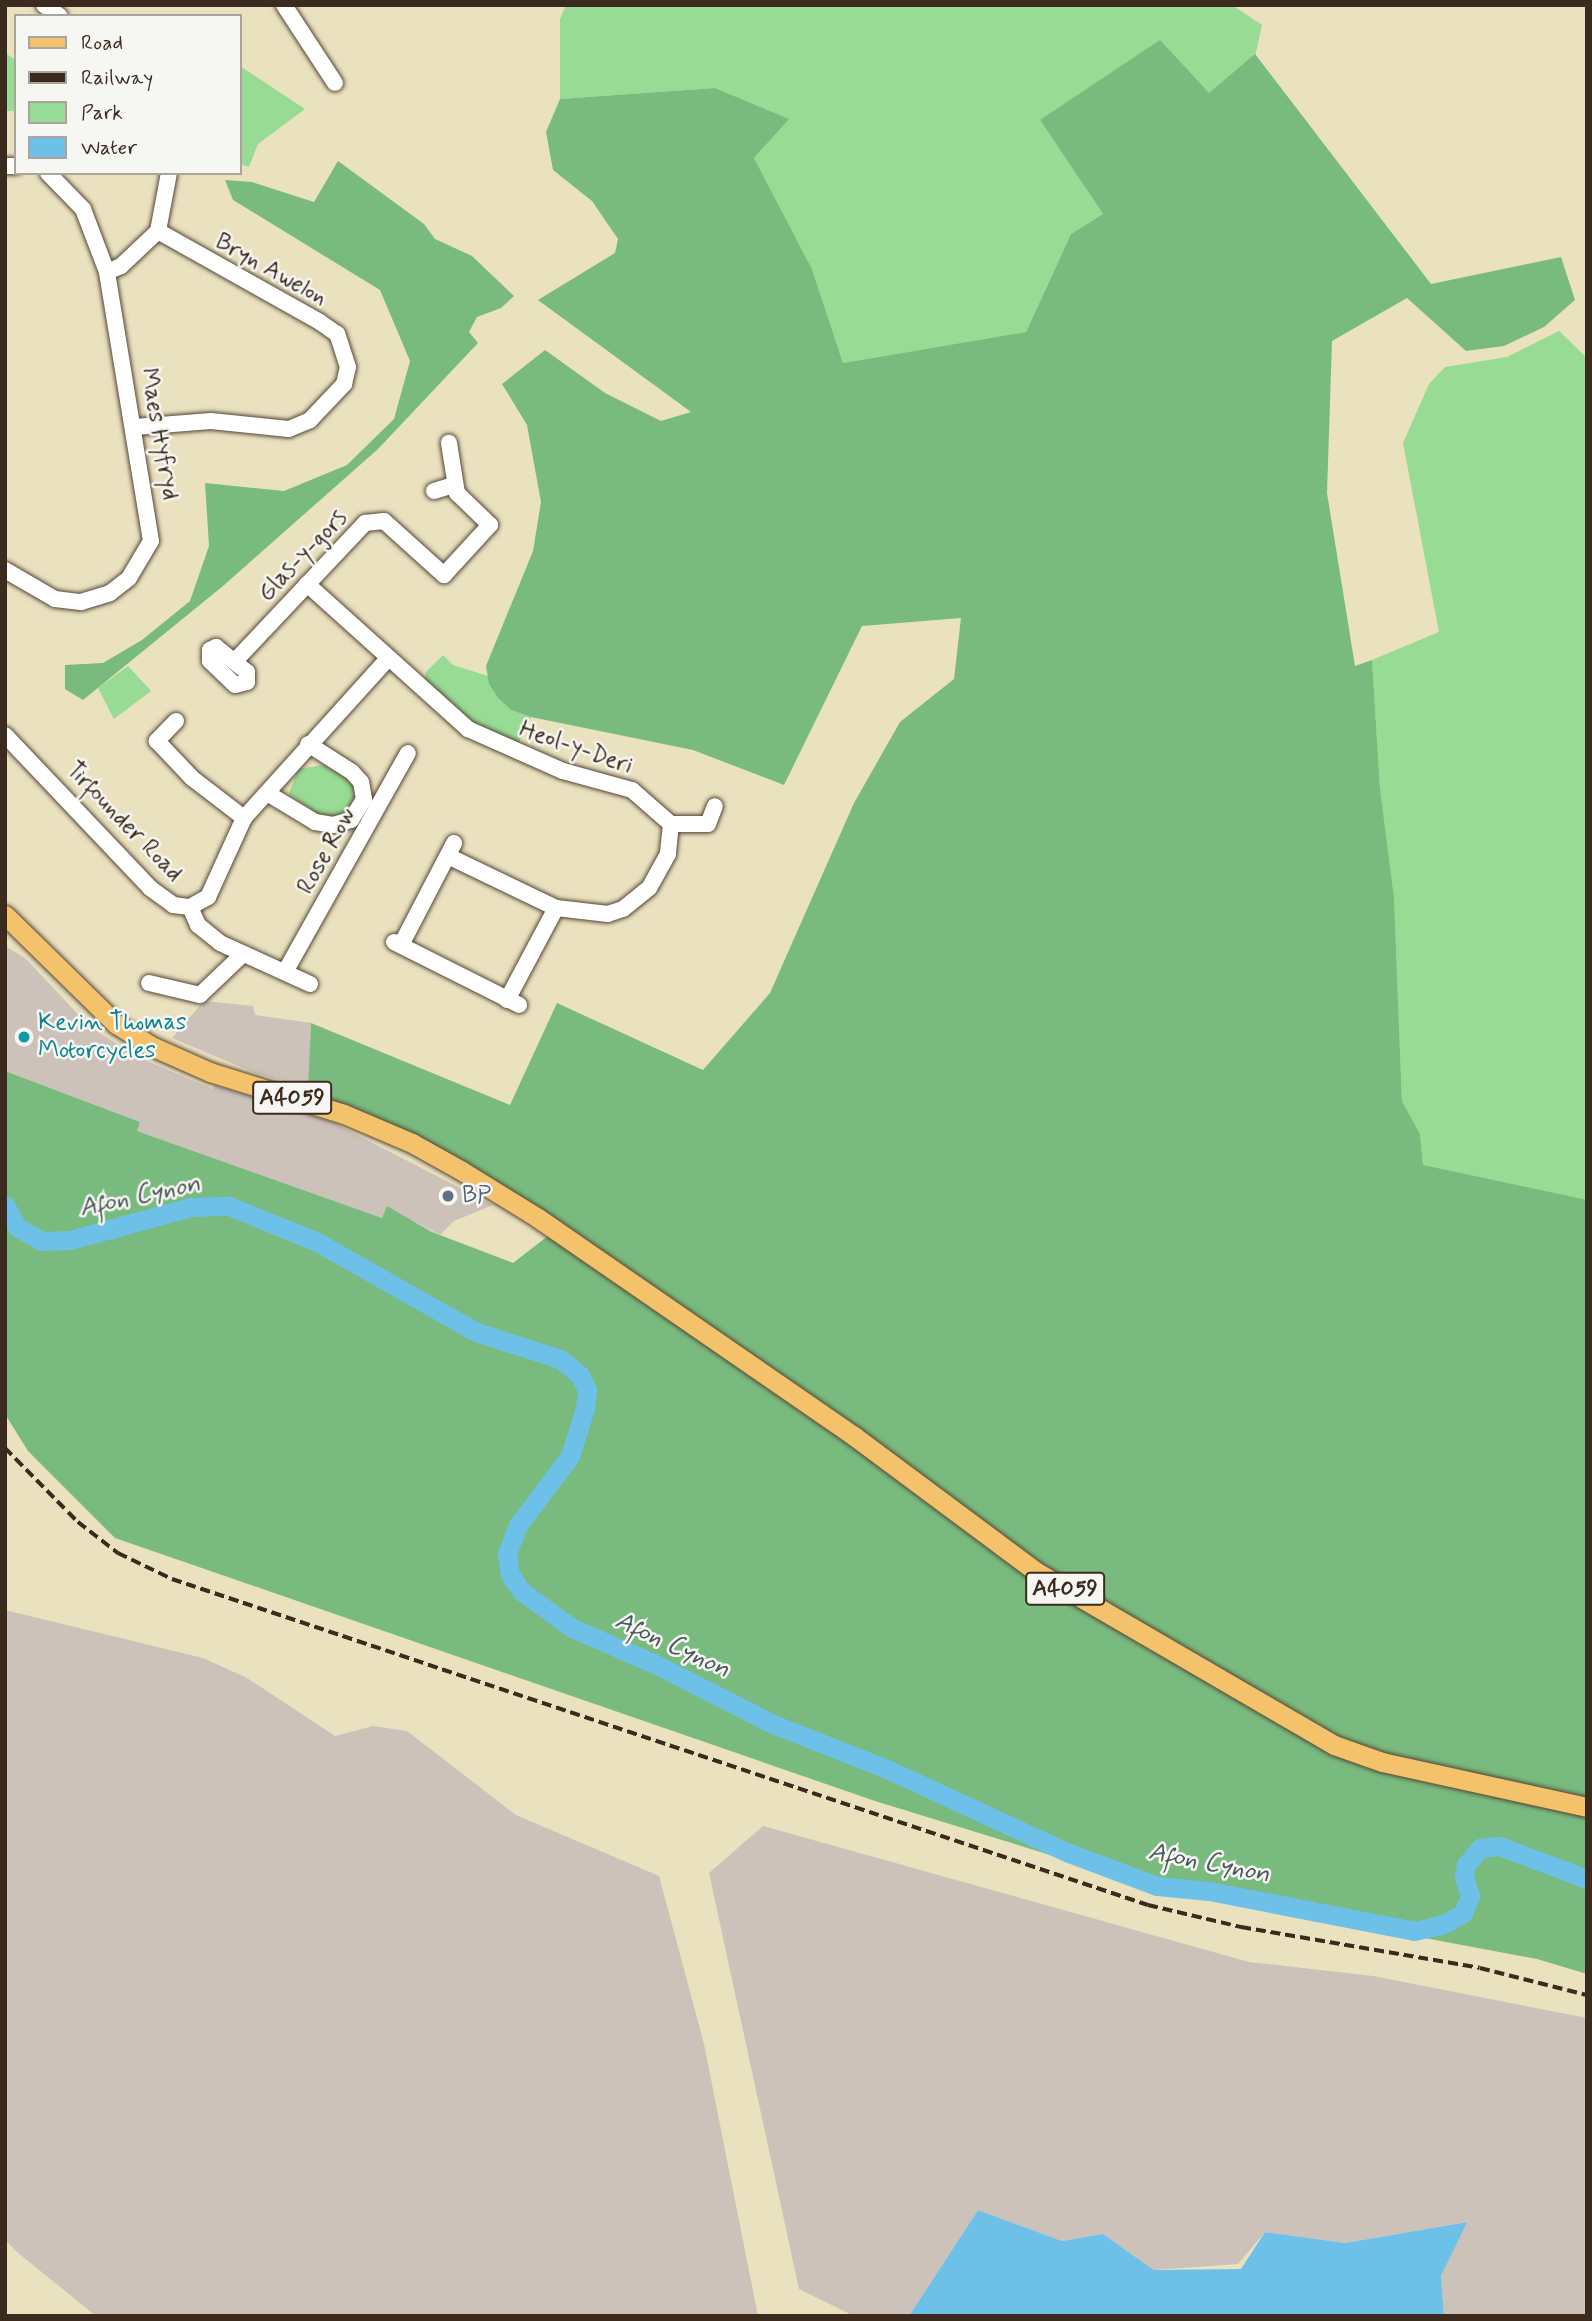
<!DOCTYPE html>
<html>
<head>
<meta charset="utf-8">
<style>
	body { margin:0 }
	#map { position:relative; width:1592px; height:2321px; overflow:hidden; background:#eae1bf; font-family:Mynerve,sans-serif }
	div>[style] { position:absolute }
	[style*='--x'] { left:calc(var(--x)*1px); top:calc(var(--y)*1px); width:calc(var(--w)*1px); rotate:calc(var(--a)*1deg) }
	.industrial>* { inset:0; background:#ccc2b9 }
	.green>* { inset:0; background:#97db94 }
	.forest>* { inset:0; background:#79bb7e }
	.water>* { inset:0; background:#6dc1e9 }
	.river>* { height:19px; margin:-9.5px; padding:0 9.5px; transform-origin:9.5px; border-radius:9.5px; background:#6dc1e9 }
	.roads { filter:drop-shadow(0 0 2px #554536) drop-shadow(0 0 2px #554536) }
	.minor>* { height:16px; margin:-8px; padding:0 8px; transform-origin:8px; border-radius:8px; background:#fff }
	.major>* { height:19px; margin:-9.5px; padding:0 9.5px; transform-origin:9.5px; border-radius:9.5px; background:#f3c26a }
	.rail>* { height:3.5px; margin-top:-1.75px; transform-origin:0; background:repeating-linear-gradient(90deg,#3b2a1e 0 10px,transparent 0 15px) }
	.dots>* { width:19px; height:19px; translate:-50% -50%; box-sizing:border-box; border:4px solid #f6f6f2; border-radius:50% }
	span { translate:-50% -50%; white-space:nowrap; text-align:center; line-height:1.15; -webkit-text-stroke:5px #f6f6f2; paint-order:stroke }
	.shield-label span { padding:2px 5px; background:#f6f6f2; border:2px solid; border-radius:5px; -webkit-text-stroke-width:0 }
	.shield-label { font-size:23px; color:#3b2a1e; font-weight:700 }
	.street-label { font-size:24px; color:#3b2a1e }
	.culture-label { font-size:24px; color:#0d838f }
	.left { translate:0 -50%; text-align:left }
	.service-label { font-size:24px; color:#4e5e75 }
	.water-label { font-size:26px; color:#4a575b; font-style:italic }
	.frame { position:absolute; inset:0; border:7px solid #3b2a1e; pointer-events:none }
	.legend { position:absolute; left:14px; top:14px; width:228px; height:161px; box-sizing:border-box; background:#f6f6f2; border:2px solid #aba49d; margin:0; padding:9px 12px; list-style:none; font-size:21px; color:#3b2a1e }
	.legend li { display:flex; align-items:center; gap:14px; height:35px }
	.legend b { width:35px; border:2px solid #aba49d }
</style>
</head>
<body>
<div id="map">
	<div class="industrial">
		<i style="clip-path:polygon(5px 946px,25px 958px,89px 1026px,137px 1057px,213px 1089px,214px 1085px,332px 1122px,493px 1205px,454px 1221px,440px 1235px,387px 1207px,382px 1218px,137px 1131px,140px 1122px,5px 1071px)"></i>
		<i style="clip-path:polygon(204px 1001px,253px 1006px,255px 1015px,311px 1023px,309px 1088px,255px 1073px,172px 1038px)"></i>
		<i style="clip-path:polygon(5px 1610px,203px 1658px,247px 1678px,335px 1736px,373px 1726px,407px 1731px,516px 1815px,659px 1876px,704px 2044px,758px 2316px,96px 2316px,17px 2252px,5px 2240px)"></i>
		<i style="clip-path:polygon(763px 1826px,1249px 1962px,1373px 1976px,1587px 2018px,1587px 2316px,1444px 2316px,1441px 2276px,1466px 2222px,1345px 2243px,1265px 2232px,1238px 2264px,1154px 2270px,1103px 2234px,1062px 2241px,978px 2210px,909px 2316px,854px 2316px,799px 2289px,709px 1873px)"></i>
	</div>
	<div class="green">
		<i style="clip-path:polygon(566px 5px,1232px 5px,1262px 25px,1255px 57px,1209px 93px,1040px 120px,1103px 214px,1071px 234px,1026px 332px,843px 363px,812px 269px,754px 158px,788px 119px,715px 88px,560px 99px,560px 19px)"></i>
		<i style="clip-path:polygon(5px 53px,16px 60px,16px 111px,5px 111px)"></i>
		<i style="clip-path:polygon(240px 66px,305px 109px,258px 144px,249px 167px,240px 164px)"></i>
		<i style="clip-path:polygon(1559px 331px,1587px 358px,1587px 1249px,1423px 1166px,1420px 1134px,1402px 1101px,1394px 897px,1380px 788px,1372px 660px,1439px 632px,1403px 443px,1429px 384px,1445px 367px,1507px 357px)"></i>
		<i style="clip-path:polygon(443px 655px,453px 665px,488px 676px,499px 699px,511px 710px,531px 717px,517px 746px,472px 723px,425px 681px,426px 672px)"></i>
		<i style="clip-path:polygon(128px 666px,151px 691px,114px 719px,98px 688px)"></i>
		<i style="clip-path:polygon(324px 765px,350px 780px,356px 791px,355px 804px,336px 819px,323px 818px,289px 794px,298px 769px)"></i>
	</div>
	<div class="forest">
		<i style="clip-path:polygon(1160px 40px,1209px 93px,1255px 54px,1431px 284px,1561px 257px,1575px 300px,1544px 327px,1504px 346px,1466px 351px,1407px 298px,1332px 341px,1327px 493px,1355px 666px,1372px 660px,1380px 788px,1394px 897px,1402px 1101px,1420px 1134px,1423px 1165px,1587px 1200px,1587px 1974px,1537px 1959px,1157px 1888px,875px 1801px,115px 1538px,28px 1451px,5px 1414px,5px 1071px,140px 1122px,137px 1131px,382px 1218px,387px 1206px,432px 1232px,513px 1263px,562px 1225px,347px 1108px,308px 1091px,311px 1023px,510px 1105px,557px 1003px,703px 1070px,770px 993px,854px 803px,900px 722px,954px 679px,961px 618px,862px 626px,784px 785px,693px 750px,531px 717px,511px 710px,499px 699px,489px 684px,486px 666px,533px 551px,541px 502px,527px 425px,502px 384px,545px 350px,605px 393px,661px 421px,691px 412px,538px 300px,615px 253px,618px 239px,592px 201px,553px 170px,546px 132px,560px 99px,715px 88px,789px 119px,754px 158px,812px 269px,843px 363px,1026px 332px,1071px 234px,1103px 214px,1040px 120px)"></i>
		<i style="clip-path:polygon(338px 161px,424px 224px,435px 239px,472px 256px,514px 296px,501px 308px,477px 317px,469px 332px,478px 343px,378px 449px,223px 586px,83px 700px,65px 689px,65px 665px,103px 663px,142px 640px,190px 601px,209px 546px,205px 483px,284px 491px,347px 465px,394px 419px,410px 361px,380px 290px,233px 200px,225px 180px,252px 182px,314px 202px)"></i>
	</div>
	<div class="water">
		<i style="clip-path:polygon(978px 2210px,1062px 2241px,1103px 2234px,1154px 2270px,1241px 2269px,1265px 2232px,1345px 2243px,1467px 2222px,1441px 2276px,1444px 2316px,909px 2316px)"></i>
	</div>
	<div class="river">
		<i style="--x:5;--y:1205;--w:25;--a:61"></i>
		<i style="--x:17;--y:1227;--w:28;--a:30"></i>
		<i style="--x:41;--y:1241;--w:29;--a:-2"></i>
		<i style="--x:70;--y:1240;--w:125;--a:-15.3"></i>
		<i style="--x:191;--y:1207;--w:38;--a:-2"></i>
		<i style="--x:229;--y:1206;--w:95;--a:22.2"></i>
		<i style="--x:317;--y:1242;--w:183;--a:29.5"></i>
		<i style="--x:476;--y:1332;--w:88;--a:17.8"></i>
		<i style="--x:560;--y:1359;--w:26;--a:39"></i>
		<i style="--x:580;--y:1375;--w:17;--a:65"></i>
		<i style="--x:587;--y:1390;--w:18;--a:96"></i>
		<i style="--x:585;--y:1408;--w:50;--a:107.4"></i>
		<i style="--x:570;--y:1456;--w:86;--a:127"></i>
		<i style="--x:518;--y:1525;--w:31;--a:111"></i>
		<i style="--x:507;--y:1554;--w:21;--a:82"></i>
		<i style="--x:510;--y:1575;--w:19;--a:55"></i>
		<i style="--x:521;--y:1591;--w:63;--a:36"></i>
		<i style="--x:572;--y:1628;--w:93;--a:23.5"></i>
		<i style="--x:657;--y:1665;--w:130;--a:27"></i>
		<i style="--x:773;--y:1724;--w:125;--a:21.6"></i>
		<i style="--x:889;--y:1770;--w:198;--a:24.8"></i>
		<i style="--x:1069;--y:1853;--w:94;--a:20.6"></i>
		<i style="--x:1157;--y:1886;--w:52;--a:5.5"></i>
		<i style="--x:1209;--y:1891;--w:209;--a:11"></i>
		<i style="--x:1414;--y:1931;--w:31;--a:-13"></i>
		<i style="--x:1444;--y:1924;--w:22;--a:-30"></i>
		<i style="--x:1463;--y:1913;--w:18;--a:-68"></i>
		<i style="--x:1470;--y:1896;--w:20;--a:-108"></i>
		<i style="--x:1464;--y:1877;--w:12;--a:-81"></i>
		<i style="--x:1466;--y:1865;--w:22;--a:-51"></i>
		<i style="--x:1480;--y:1848;--w:19;--a:-6"></i>
		<i style="--x:1499;--y:1846;--w:94;--a:20.6"></i>
	</div>
	<div class="roads">
		<div class="minor">
			<i style="--x:44;--y:5;--w:19;--a:35"></i>
			<i style="--x:284;--y:5;--w:93;--a:56.8"></i>
			<i style="--x:5;--y:166;--w:11;--a:0"></i>
			<i style="--x:107;--y:272;--w:15;--a:-23"></i>
			<i style="--x:121;--y:266;--w:51;--a:-43.4"></i>
			<i style="--x:158;--y:231;--w:59;--a:-79.3"></i>
			<i style="--x:135;--y:427;--w:76;--a:-4.5"></i>
			<i style="--x:211;--y:421;--w:78;--a:5.9"></i>
			<i style="--x:289;--y:429;--w:23;--a:-23"></i>
			<i style="--x:310;--y:420;--w:50;--a:-46.6"></i>
			<i style="--x:344;--y:384;--w:17;--a:-77"></i>
			<i style="--x:348;--y:367;--w:35;--a:-108"></i>
			<i style="--x:337;--y:334;--w:21;--a:-145"></i>
			<i style="--x:320;--y:322;--w:186;--a:-150.7"></i>
			<i style="--x:434;--y:491;--w:21;--a:-17"></i>
			<i style="--x:5;--y:570;--w:58;--a:30.1"></i>
			<i style="--x:55;--y:599;--w:26;--a:7"></i>
			<i style="--x:81;--y:602;--w:30;--a:-17"></i>
			<i style="--x:110;--y:593;--w:24;--a:-38"></i>
			<i style="--x:129;--y:578;--w:43;--a:-59.3"></i>
			<i style="--x:151;--y:541;--w:273;--a:-99.3"></i>
			<i style="--x:107;--y:272;--w:67;--a:-110.9"></i>
			<i style="--x:83;--y:209;--w:50;--a:-134.2"></i>
			<i style="--x:307;--y:584;--w:217;--a:42"></i>
			<i style="--x:468;--y:729;--w:104;--a:23.9"></i>
			<i style="--x:563;--y:771;--w:72;--a:15.4"></i>
			<i style="--x:632;--y:790;--w:52;--a:41.1"></i>
			<i style="--x:671;--y:824;--w:30;--a:96"></i>
			<i style="--x:668;--y:854;--w:39;--a:119"></i>
			<i style="--x:649;--y:888;--w:33;--a:141"></i>
			<i style="--x:623;--y:909;--w:16;--a:162"></i>
			<i style="--x:608;--y:914;--w:52;--a:-173.4"></i>
			<i style="--x:556;--y:908;--w:120;--a:-154.3"></i>
			<i style="--x:216;--y:647;--w:40;--a:39"></i>
			<i style="--x:247;--y:672;--w:10;--a:90"></i>
			<i style="--x:247;--y:682;--w:12;--a:166"></i>
			<i style="--x:235;--y:685;--w:35;--a:-136"></i>
			<i style="--x:210;--y:661;--w:11;--a:-90"></i>
			<i style="--x:210;--y:650;--w:7;--a:-27"></i>
			<i style="--x:235;--y:661;--w:190;--a:-46.7"></i>
			<i style="--x:365;--y:523;--w:19;--a:-6"></i>
			<i style="--x:384;--y:521;--w:81;--a:42"></i>
			<i style="--x:444;--y:575;--w:68;--a:-47.4"></i>
			<i style="--x:490;--y:525;--w:46;--a:-135.9"></i>
			<i style="--x:457;--y:493;--w:51;--a:-99.1"></i>
			<i style="--x:176;--y:721;--w:28;--a:134"></i>
			<i style="--x:157;--y:741;--w:51;--a:46.6"></i>
			<i style="--x:192;--y:778;--w:66;--a:37.6"></i>
			<i style="--x:5;--y:735;--w:211;--a:46.5"></i>
			<i style="--x:150;--y:888;--w:29;--a:36"></i>
			<i style="--x:173;--y:905;--w:17;--a:7"></i>
			<i style="--x:190;--y:907;--w:20;--a:66"></i>
			<i style="--x:198;--y:925;--w:28;--a:39"></i>
			<i style="--x:220;--y:943;--w:99;--a:24.5"></i>
			<i style="--x:267;--y:793;--w:56;--a:31.1"></i>
			<i style="--x:315;--y:822;--w:18;--a:9"></i>
			<i style="--x:333;--y:825;--w:19;--a:-16"></i>
			<i style="--x:351;--y:820;--w:25;--a:-58"></i>
			<i style="--x:364;--y:799;--w:17;--a:-100"></i>
			<i style="--x:361;--y:782;--w:13;--a:-132"></i>
			<i style="--x:352;--y:772;--w:52;--a:-147.5"></i>
			<i style="--x:671;--y:824;--w:37;--a:0"></i>
			<i style="--x:708;--y:824;--w:19;--a:-69"></i>
			<i style="--x:190;--y:907;--w:21;--a:-29"></i>
			<i style="--x:208;--y:897;--w:87;--a:-65.5"></i>
			<i style="--x:244;--y:818;--w:213;--a:-47.9"></i>
			<i style="--x:394;--y:942;--w:140;--a:26.7"></i>
			<i style="--x:401;--y:945;--w:115;--a:-62.5"></i>
			<i style="--x:285;--y:972;--w:251;--a:-60.7"></i>
			<i style="--x:149;--y:983;--w:52;--a:13.2"></i>
			<i style="--x:200;--y:995;--w:59;--a:-43.6"></i>
			<i style="--x:507;--y:1000;--w:104;--a:-62"></i>
		</div>
		<div class="major">
			<i style="--x:5;--y:915;--w:156;--a:44.5"></i>
			<i style="--x:116;--y:1024;--w:39;--a:32"></i>
			<i style="--x:149;--y:1045;--w:67;--a:23.9"></i>
			<i style="--x:210;--y:1072;--w:140;--a:17.4"></i>
			<i style="--x:344;--y:1114;--w:74;--a:23.1"></i>
			<i style="--x:412;--y:1143;--w:57;--a:29.2"></i>
			<i style="--x:462;--y:1171;--w:89;--a:31.7"></i>
			<i style="--x:538;--y:1218;--w:384;--a:34.6"></i>
			<i style="--x:854;--y:1436;--w:226;--a:36.7"></i>
			<i style="--x:1035;--y:1571;--w:346;--a:30.2"></i>
			<i style="--x:1334;--y:1745;--w:51;--a:19.5"></i>
			<i style="--x:1382;--y:1762;--w:210;--a:12.4"></i>
		</div>
	</div>
	<div class="rail">
		<i style="--x:5;--y:1448;--w:104;--a:45.4"></i>
		<i style="--x:78;--y:1522;--w:51;--a:37.8"></i>
		<i style="--x:118;--y:1553;--w:60;--a:25.7"></i>
		<i style="--x:172;--y:1579;--w:1029;--a:18.47"></i>
		<i style="--x:1148;--y:1905;--w:96;--a:13.3"></i>
		<i style="--x:1241;--y:1927;--w:242;--a:9.7"></i>
		<i style="--x:1480;--y:1968;--w:110;--a:14.2"></i>
	</div>
	<div class="dots">
		<i style="left:24px;top:1037px;background:#0f9aa8"></i>
		<i style="left:448px;top:1196px;background:#5c6f8a"></i>
	</div>
	<div class="shield-label">
		<span style="left:292px;top:1098px">A4059</span>
		<span style="left:1065px;top:1589px">A4059</span>
	</div>
	<div class="street-label">
		<span style="left:271px;top:270px;rotate:29deg">Bryn Awelon</span>
		<span style="left:159px;top:434px;rotate:80deg">Maes Hyfryd</span>
		<span style="left:303px;top:556px;rotate:-46deg">Glas-y-gors</span>
		<span style="left:576px;top:748px;rotate:19deg">Heol-y-Deri</span>
		<span style="left:124px;top:822px;rotate:46deg">Tirfounder Road</span>
		<span style="left:327px;top:851px;rotate:-61deg">Rose Row</span>
	</div>
	<div class="culture-label">
		<span class="left" style="left:38px;top:1037px">Kevin Thomas<br>Motorcycles</span>
	</div>
	<div class="service-label">
		<span class="left" style="left:462px;top:1196px">BP</span>
	</div>
	<div class="water-label">
		<span style="left:140px;top:1197px;rotate:-12deg">Afon Cynon</span>
		<span style="left:672px;top:1646px;rotate:25deg">Afon Cynon</span>
		<span style="left:1209px;top:1864px;rotate:11deg">Afon Cynon</span>
	</div>
	<div class="frame"></div>
	<ul class="legend">
	<li><b style="height:9px;background:#f3c26a"></b>Road</li>
	<li><b style="height:9px;background:#3b2a1e"></b>Railway</li>
	<li><b style="height:19px;background:#97db94"></b>Park</li>
	<li><b style="height:19px;background:#6dc1e9"></b>Water</li>
	</ul>
</div>
</body>
</html>
